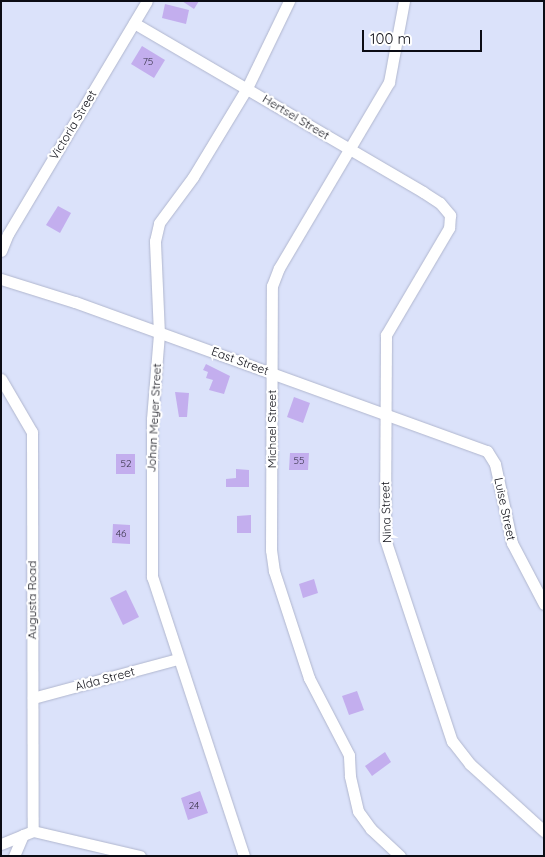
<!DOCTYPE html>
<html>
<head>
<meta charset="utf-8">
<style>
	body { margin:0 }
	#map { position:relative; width:545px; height:857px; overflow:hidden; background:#dbe2fa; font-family:Quicksand,sans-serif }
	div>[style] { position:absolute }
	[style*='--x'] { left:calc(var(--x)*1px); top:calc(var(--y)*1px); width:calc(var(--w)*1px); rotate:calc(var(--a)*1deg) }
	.building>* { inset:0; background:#c3aeee }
	.roads { filter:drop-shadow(0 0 1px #b0b6ce) drop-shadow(0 0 1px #b0b6ce) }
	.minor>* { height:11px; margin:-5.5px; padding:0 5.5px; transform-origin:5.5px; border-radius:5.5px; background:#fff }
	span { translate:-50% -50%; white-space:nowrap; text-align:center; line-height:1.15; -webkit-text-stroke:4.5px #fff; paint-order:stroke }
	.number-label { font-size:10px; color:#39344a }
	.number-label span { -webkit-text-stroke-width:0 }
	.street-label { font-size:12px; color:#0b0c14 }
	.frame { position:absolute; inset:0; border:2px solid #0b0c14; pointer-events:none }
	.scale { position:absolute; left:362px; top:30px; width:120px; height:22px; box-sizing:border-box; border:2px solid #0b0c14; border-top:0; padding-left:6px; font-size:15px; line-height:18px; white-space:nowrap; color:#0b0c14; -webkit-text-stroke:4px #fff; paint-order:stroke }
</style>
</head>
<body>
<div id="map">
	<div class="building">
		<i style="clip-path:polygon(182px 1px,199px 1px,194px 9px)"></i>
		<i style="clip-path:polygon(165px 4px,189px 10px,186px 24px,162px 18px)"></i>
		<i style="clip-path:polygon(142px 46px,165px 60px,154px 78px,131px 64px)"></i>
		<i style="clip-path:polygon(58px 206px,71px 213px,60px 233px,46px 225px)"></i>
		<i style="clip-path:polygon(206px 364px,230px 376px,224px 394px,209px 390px,213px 380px,206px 378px,208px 372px,203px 370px)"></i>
		<i style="clip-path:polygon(175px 392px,189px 393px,187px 417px,179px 417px)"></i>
		<i style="clip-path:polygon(294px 397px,310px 403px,303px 423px,287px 417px)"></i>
		<i style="clip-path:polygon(290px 453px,309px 453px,308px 470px,289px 470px)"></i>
		<i style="clip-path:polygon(116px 454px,135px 454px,135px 474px,116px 474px)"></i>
		<i style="clip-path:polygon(236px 469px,249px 470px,249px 487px,226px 487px,226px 479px,236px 478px)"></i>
		<i style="clip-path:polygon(251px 515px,251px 533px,237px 533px,237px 516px)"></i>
		<i style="clip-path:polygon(113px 524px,130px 525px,130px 544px,112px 543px)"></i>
		<i style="clip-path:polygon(314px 579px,318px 593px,303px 598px,299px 584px)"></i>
		<i style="clip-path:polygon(126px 590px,139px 617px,123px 625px,110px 598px)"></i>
		<i style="clip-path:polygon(357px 691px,364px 710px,349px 715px,342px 696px)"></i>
		<i style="clip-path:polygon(385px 752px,391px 762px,372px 776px,365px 766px)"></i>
		<i style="clip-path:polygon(200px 791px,208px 813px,188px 820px,181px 798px)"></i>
	</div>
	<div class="roads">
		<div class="minor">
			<i style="--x:134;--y:23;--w:335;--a:30.3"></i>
			<i style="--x:423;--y:192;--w:20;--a:33"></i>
			<i style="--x:440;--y:203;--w:16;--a:50"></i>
			<i style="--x:450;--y:215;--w:13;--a:94"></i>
			<i style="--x:449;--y:228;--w:124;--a:120.5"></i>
			<i style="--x:386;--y:335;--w:204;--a:90.3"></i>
			<i style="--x:385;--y:539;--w:213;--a:71.7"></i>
			<i style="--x:452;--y:741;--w:29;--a:52"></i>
			<i style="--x:470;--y:764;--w:100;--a:42.2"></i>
			<i style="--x:1;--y:251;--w:18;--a:-68"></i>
			<i style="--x:8;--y:234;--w:271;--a:-59.2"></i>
			<i style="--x:1;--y:279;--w:77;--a:17.3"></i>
			<i style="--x:75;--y:302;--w:438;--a:19.9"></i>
			<i style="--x:487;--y:451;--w:15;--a:58"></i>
			<i style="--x:495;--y:464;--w:81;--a:77.9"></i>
			<i style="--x:512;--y:543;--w:69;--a:62.3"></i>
			<i style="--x:1;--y:379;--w:61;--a:59.7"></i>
			<i style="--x:32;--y:432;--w:399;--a:89.9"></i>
			<i style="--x:33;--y:698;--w:150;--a:-15.1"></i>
			<i style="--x:1;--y:844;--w:35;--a:-22"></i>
			<i style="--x:33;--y:831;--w:110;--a:13.2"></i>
			<i style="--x:14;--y:856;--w:23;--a:-67"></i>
			<i style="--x:244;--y:856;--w:294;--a:-108.2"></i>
			<i style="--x:152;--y:577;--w:158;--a:-90"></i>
			<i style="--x:152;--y:419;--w:85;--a:-85.3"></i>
			<i style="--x:159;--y:334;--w:93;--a:-92.5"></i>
			<i style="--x:155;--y:241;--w:18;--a:-77"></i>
			<i style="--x:159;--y:223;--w:57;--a:-53.5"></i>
			<i style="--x:193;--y:177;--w:104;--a:-58.8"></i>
			<i style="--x:247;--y:88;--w:97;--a:-64.2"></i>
			<i style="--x:400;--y:856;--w:40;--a:-137"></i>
			<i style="--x:371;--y:829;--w:22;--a:-126"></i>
			<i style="--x:358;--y:811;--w:36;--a:-103"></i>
			<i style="--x:350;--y:776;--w:21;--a:-93"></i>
			<i style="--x:349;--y:755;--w:87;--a:-117.5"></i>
			<i style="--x:309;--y:678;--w:113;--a:-108.1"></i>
			<i style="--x:274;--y:571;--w:21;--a:-98"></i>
			<i style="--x:271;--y:550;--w:264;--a:-89.8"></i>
			<i style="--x:272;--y:286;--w:19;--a:-69"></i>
			<i style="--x:279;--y:268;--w:216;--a:-59.4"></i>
			<i style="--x:389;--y:82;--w:82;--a:-79.5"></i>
		</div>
	</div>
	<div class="number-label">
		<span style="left:148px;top:62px">75</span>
		<span style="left:299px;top:461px">55</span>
		<span style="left:126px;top:464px">52</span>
		<span style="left:121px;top:534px">46</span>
		<span style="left:194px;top:806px">24</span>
	</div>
	<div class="street-label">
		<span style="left:296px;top:117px;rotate:31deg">Hertsel Street</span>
		<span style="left:73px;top:125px;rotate:-59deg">Victoria Street</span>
		<span style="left:240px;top:361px;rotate:20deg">East Street</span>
		<span style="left:154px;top:418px;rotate:-87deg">Johan Meyer Street</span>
		<span style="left:272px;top:429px;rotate:-90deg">Michael Street</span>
		<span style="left:505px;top:509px;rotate:78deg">Luise Street</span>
		<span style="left:386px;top:512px;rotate:-92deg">Nina Street</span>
		<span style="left:32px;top:600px;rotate:-90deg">Augusta Road</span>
		<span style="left:105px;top:679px;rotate:-15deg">Alda Street</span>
	</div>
	<div class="frame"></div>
	<div class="scale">100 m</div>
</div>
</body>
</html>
